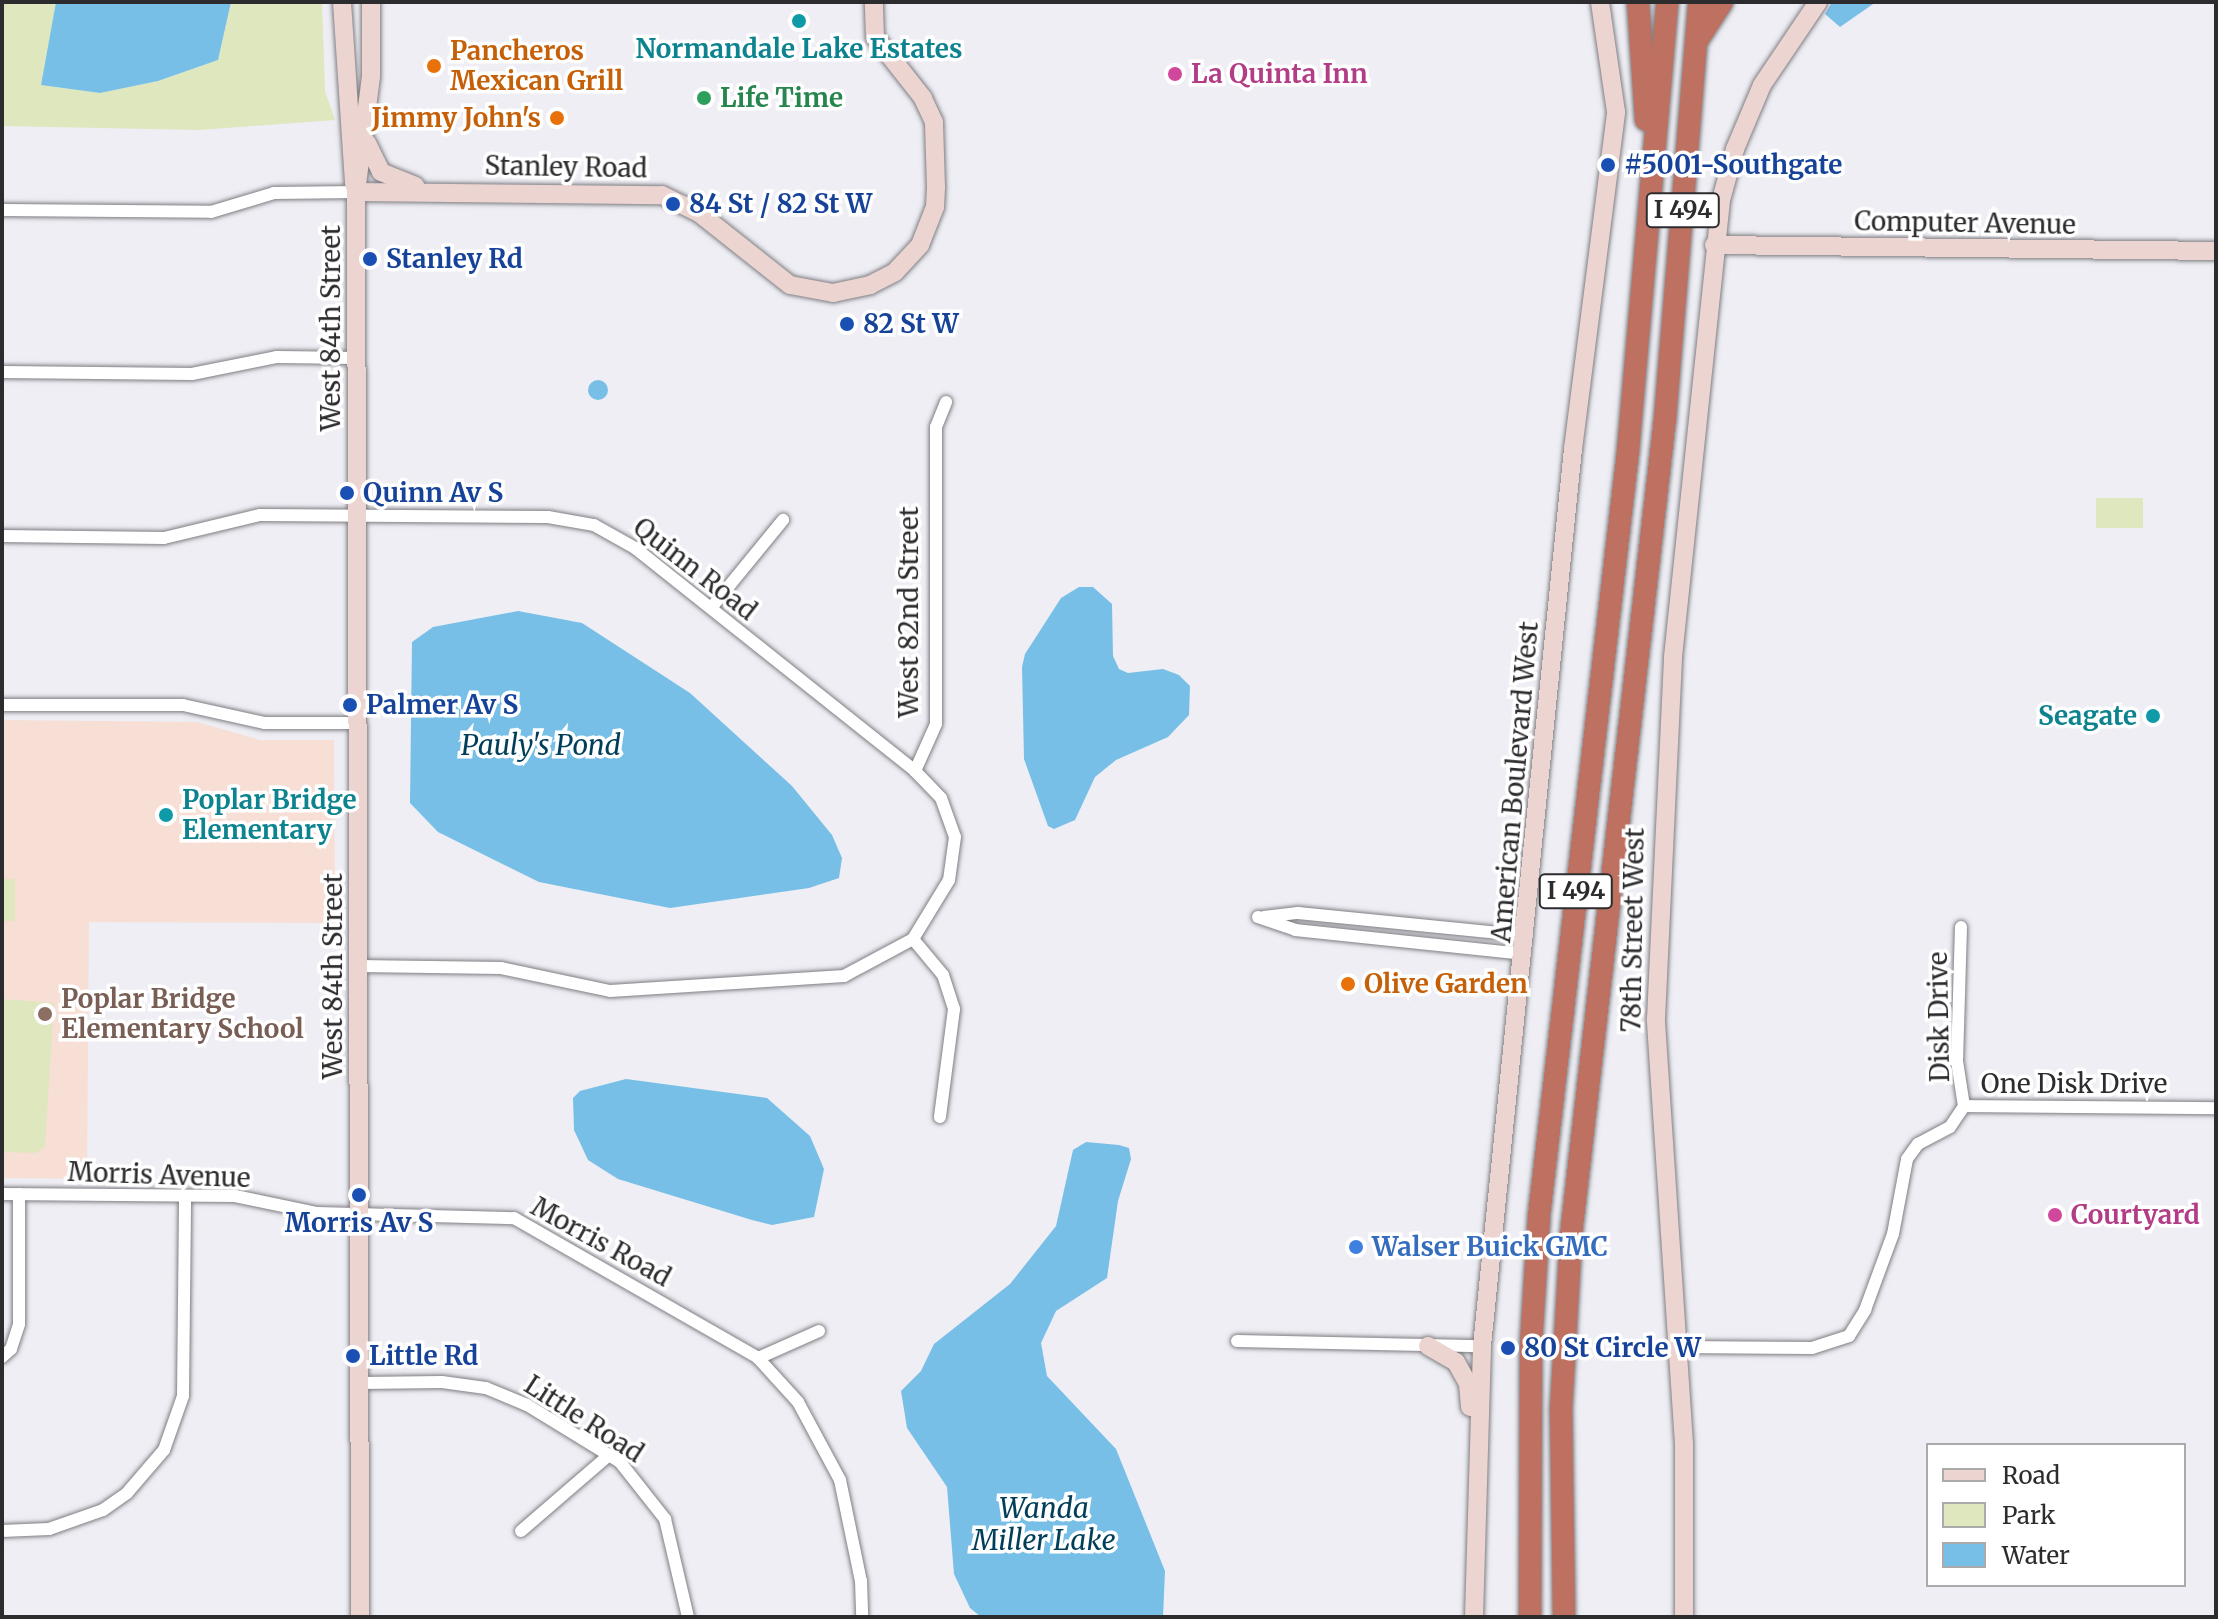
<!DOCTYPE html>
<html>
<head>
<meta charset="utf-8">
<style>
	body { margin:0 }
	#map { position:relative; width:2218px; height:1619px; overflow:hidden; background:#eeeef4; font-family:Merriweather,serif }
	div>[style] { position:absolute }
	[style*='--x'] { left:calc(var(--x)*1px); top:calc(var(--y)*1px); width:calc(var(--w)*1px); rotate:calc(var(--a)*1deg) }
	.education>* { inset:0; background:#f7dfd6 }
	.green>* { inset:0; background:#dee7bd }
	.water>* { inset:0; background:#78bfe7 }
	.round { border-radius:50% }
	.roads { filter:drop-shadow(0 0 2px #7e7e83) drop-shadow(0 0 2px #7e7e83) }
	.street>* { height:12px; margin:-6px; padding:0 6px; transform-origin:6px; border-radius:6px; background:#fff }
	.secondary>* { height:18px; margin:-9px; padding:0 9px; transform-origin:9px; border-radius:9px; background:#ecd4d0 }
	.highway>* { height:22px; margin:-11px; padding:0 11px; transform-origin:11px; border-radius:11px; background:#bf7161 }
	.dots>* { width:22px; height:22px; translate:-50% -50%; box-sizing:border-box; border:4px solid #fff; border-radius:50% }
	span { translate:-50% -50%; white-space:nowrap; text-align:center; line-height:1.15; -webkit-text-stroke:7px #fff; paint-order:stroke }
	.shield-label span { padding:2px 6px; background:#fff; border:2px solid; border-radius:6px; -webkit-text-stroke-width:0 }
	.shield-label { font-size:24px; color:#2c2b2e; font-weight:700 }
	.culture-label { font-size:26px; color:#0d838f; font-weight:700 }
	.right { translate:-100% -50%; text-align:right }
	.left { translate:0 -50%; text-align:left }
	.food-label { font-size:26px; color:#c56008; font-weight:700 }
	.hotel-label { font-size:26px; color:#b23c85; font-weight:700 }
	.leisure-label { font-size:26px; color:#27864d; font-weight:700 }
	.transit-label { font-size:26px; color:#164399; font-weight:700 }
	.street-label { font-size:26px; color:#2c2b2e }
	.education-label { font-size:26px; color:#785e54; font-weight:700 }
	.shop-label { font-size:26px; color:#366cbe; font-weight:700 }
	.water-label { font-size:28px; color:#003e59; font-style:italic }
	.frame { position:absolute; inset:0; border:4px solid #2c2b2e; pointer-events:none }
	.legend { position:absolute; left:1926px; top:1443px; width:260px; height:144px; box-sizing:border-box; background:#fff; border:2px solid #abaaab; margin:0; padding:10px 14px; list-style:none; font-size:24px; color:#2c2b2e }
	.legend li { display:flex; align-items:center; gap:16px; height:40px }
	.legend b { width:40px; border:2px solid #abaaab }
</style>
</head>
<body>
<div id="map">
	<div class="education">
		<i style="clip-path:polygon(2px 720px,197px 722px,260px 740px,334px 740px,335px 923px,89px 922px,87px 1179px,2px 1178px)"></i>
	</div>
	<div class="green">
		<i style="clip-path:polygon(2px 2px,56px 2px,41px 85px,100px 93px,158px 81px,218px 60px,231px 2px,322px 2px,325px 91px,335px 120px,199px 130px,2px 126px)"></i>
		<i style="clip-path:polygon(2096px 498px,2143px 498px,2143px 528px,2096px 528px)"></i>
		<i style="clip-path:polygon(2px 879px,15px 879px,15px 921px,2px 921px)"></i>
		<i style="clip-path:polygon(2px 999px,54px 1003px,45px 1146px,36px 1153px,2px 1152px)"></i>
	</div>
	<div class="water">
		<i style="clip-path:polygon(56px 2px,231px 2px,218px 60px,158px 81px,100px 93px,41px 85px)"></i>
		<i style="clip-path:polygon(1832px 2px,1876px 2px,1840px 27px,1825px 14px)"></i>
		<i class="round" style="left:588px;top:380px;width:20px;height:20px"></i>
		<i style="clip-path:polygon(1079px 587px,1093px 587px,1112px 604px,1113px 656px,1119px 669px,1128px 673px,1163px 669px,1179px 675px,1190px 686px,1189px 715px,1168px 737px,1116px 760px,1095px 777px,1075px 820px,1054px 829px,1048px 826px,1024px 759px,1022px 667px,1025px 654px,1061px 598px)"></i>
		<i style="clip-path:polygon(518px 611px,582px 623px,690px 693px,792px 786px,832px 835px,842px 858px,839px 878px,809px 888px,670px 908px,539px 882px,438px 832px,410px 803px,412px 642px,433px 627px)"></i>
		<i style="clip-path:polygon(626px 1079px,767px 1098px,810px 1136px,824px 1169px,814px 1217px,772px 1225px,752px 1220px,618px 1179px,588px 1160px,574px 1130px,573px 1098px,580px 1091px)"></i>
		<i style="clip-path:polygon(1086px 1142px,1119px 1145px,1129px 1148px,1131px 1159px,1118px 1201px,1107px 1278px,1056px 1311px,1041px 1343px,1047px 1376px,1116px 1449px,1165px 1571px,1163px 1617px,981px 1617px,970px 1608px,954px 1574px,947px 1487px,907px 1428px,901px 1391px,921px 1371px,934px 1344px,1010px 1284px,1056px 1226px,1073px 1150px)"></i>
	</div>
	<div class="roads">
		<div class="street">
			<i style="--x:2;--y:210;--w:209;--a:0.5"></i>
			<i style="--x:211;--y:212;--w:66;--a:-16.8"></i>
			<i style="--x:274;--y:193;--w:82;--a:-0.7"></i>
			<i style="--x:2;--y:372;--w:190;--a:0.6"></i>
			<i style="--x:192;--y:374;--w:87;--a:-11.3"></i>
			<i style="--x:277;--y:357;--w:80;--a:0.7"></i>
			<i style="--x:2;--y:536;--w:162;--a:0.7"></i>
			<i style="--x:164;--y:538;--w:99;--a:-13.5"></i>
			<i style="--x:260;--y:515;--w:288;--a:0.4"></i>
			<i style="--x:548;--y:517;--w:47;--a:9.9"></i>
			<i style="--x:594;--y:525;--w:47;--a:29.3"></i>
			<i style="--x:635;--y:548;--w:358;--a:38.5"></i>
			<i style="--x:915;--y:771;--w:37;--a:46"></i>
			<i style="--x:941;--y:798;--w:41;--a:70.3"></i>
			<i style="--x:955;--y:837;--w:43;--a:97.9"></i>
			<i style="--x:949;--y:880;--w:69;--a:121.4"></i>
			<i style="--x:913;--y:939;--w:78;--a:151.8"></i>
			<i style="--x:844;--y:976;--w:234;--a:176.3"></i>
			<i style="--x:610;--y:991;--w:111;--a:-168.1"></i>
			<i style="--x:501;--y:968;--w:143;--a:-179.2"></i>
			<i style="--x:711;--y:608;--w:114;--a:-50.7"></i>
			<i style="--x:2;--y:705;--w:181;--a:0"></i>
			<i style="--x:183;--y:705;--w:84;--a:12.4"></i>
			<i style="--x:265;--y:723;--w:93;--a:0"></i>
			<i style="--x:915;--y:771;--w:51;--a:-65.9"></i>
			<i style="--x:936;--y:724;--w:297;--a:-90"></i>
			<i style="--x:936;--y:427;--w:27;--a:-68"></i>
			<i style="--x:1258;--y:917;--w:39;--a:19"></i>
			<i style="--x:1295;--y:930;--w:231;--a:6"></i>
			<i style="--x:1264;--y:917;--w:34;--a:-7"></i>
			<i style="--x:1298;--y:913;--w:230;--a:5.7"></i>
			<i style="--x:1961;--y:927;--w:134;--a:91.7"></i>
			<i style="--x:1957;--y:1061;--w:46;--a:81.2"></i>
			<i style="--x:913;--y:939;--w:47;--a:50.2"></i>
			<i style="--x:943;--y:975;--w:36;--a:72"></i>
			<i style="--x:954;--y:1009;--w:109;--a:97.4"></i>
			<i style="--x:2;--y:1194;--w:233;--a:0.5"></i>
			<i style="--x:235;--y:1196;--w:84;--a:11.7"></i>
			<i style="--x:317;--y:1213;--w:197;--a:1.5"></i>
			<i style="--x:514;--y:1218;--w:281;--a:29.8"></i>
			<i style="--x:819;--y:1331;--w:67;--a:156.1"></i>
			<i style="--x:758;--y:1358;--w:59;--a:47.7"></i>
			<i style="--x:798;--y:1402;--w:89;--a:61.7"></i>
			<i style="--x:840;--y:1480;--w:103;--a:78.3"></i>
			<i style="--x:861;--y:1581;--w:36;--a:88"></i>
			<i style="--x:1237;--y:1341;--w:245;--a:1.2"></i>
			<i style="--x:1678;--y:1347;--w:134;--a:0.4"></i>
			<i style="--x:1812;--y:1348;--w:39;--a:-18"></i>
			<i style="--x:1849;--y:1336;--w:31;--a:-58"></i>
			<i style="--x:1865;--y:1310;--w:81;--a:-69.8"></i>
			<i style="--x:1893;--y:1234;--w:76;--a:-79.4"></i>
			<i style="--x:1907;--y:1159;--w:19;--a:-54"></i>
			<i style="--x:1918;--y:1144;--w:36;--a:-28"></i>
			<i style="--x:1950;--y:1127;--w:25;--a:-56"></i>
			<i style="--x:1964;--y:1106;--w:252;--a:0.5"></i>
			<i style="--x:2;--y:1357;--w:12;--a:-42"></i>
			<i style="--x:11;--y:1349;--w:26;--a:-72"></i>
			<i style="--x:19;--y:1324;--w:130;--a:-90"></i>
			<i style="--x:360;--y:1383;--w:82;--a:-0.7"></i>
			<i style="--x:442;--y:1382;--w:44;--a:7.8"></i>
			<i style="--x:486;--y:1388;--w:44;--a:22.5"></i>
			<i style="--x:527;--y:1405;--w:109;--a:31.5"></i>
			<i style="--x:620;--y:1462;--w:73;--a:51.7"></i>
			<i style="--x:665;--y:1519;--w:101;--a:76.8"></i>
			<i style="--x:2;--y:1531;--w:47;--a:-2.4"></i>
			<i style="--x:49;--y:1529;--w:57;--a:-19.4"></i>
			<i style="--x:103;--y:1510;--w:29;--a:-35"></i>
			<i style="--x:127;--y:1493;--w:57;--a:-49.3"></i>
			<i style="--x:164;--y:1450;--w:57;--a:-70.6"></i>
			<i style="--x:183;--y:1396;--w:200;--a:-89.4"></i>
			<i style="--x:521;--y:1531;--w:116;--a:-40.8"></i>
		</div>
		<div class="secondary">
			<i style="--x:342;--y:2;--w:183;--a:86.2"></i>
			<i style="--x:367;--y:143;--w:32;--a:64"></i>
			<i style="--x:381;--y:172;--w:37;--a:22"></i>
			<i style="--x:356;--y:192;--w:306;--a:0.6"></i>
			<i style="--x:662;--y:195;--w:41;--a:25.9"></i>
			<i style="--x:699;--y:213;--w:116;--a:38.4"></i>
			<i style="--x:790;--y:285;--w:44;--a:10.5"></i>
			<i style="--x:833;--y:293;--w:38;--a:-12"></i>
			<i style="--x:870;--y:285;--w:28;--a:-27"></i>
			<i style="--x:895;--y:272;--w:37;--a:-47"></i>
			<i style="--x:920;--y:245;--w:41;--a:-68.5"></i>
			<i style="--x:935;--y:207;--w:20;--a:-87"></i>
			<i style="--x:936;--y:187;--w:65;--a:-91.8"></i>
			<i style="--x:934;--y:122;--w:26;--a:-115"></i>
			<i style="--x:923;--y:98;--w:78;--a:-128.2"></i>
			<i style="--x:875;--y:37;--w:35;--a:-92"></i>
			<i style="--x:1714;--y:245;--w:502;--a:0.68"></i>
			<i style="--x:1428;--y:1346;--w:32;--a:30"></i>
			<i style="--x:1456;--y:1362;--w:25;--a:61"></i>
			<i style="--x:1468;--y:1384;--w:23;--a:85"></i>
			<i style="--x:360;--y:1617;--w:1425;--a:-90.16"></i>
			<i style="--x:356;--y:192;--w:117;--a:-82.6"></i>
			<i style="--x:371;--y:76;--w:74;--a:-90"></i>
			<i style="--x:1474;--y:1617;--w:271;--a:-88.3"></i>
			<i style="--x:1482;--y:1346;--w:902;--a:-84.21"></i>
			<i style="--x:1573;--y:449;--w:340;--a:-82.7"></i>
			<i style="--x:1616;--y:112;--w:111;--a:-98.3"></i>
			<i style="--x:1684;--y:1617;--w:173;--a:-90"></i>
			<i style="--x:1684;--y:1444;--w:426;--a:-93.8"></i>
			<i style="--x:1656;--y:1019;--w:362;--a:-87.3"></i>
			<i style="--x:1673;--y:657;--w:460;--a:-84"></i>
			<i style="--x:1721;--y:200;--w:53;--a:-74.6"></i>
			<i style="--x:1735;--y:149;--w:69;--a:-67.1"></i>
			<i style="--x:1762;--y:85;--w:100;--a:-56"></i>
		</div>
		<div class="highway">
			<i style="--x:1638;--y:2;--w:118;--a:86.1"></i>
			<i style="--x:1698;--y:39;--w:44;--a:-57"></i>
			<i style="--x:1530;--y:1617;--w:273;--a:-89.8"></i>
			<i style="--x:1531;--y:1344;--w:128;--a:-86.4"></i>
			<i style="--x:1539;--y:1216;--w:770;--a:-83.36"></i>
			<i style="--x:1628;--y:451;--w:451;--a:-85"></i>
			<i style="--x:1564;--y:1617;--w:207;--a:-90.8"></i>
			<i style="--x:1561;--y:1410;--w:175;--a:-86.7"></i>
			<i style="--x:1571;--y:1235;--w:821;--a:-83.43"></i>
			<i style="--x:1665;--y:419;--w:418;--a:-85.3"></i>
		</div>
	</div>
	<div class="dots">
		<i style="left:799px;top:21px;background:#0f9aa8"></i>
		<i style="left:434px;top:66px;background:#e8710a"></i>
		<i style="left:1175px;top:74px;background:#d1479c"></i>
		<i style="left:704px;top:98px;background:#2e9e5b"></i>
		<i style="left:557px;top:118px;background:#e8710a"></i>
		<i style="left:1608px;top:165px;background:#1a4fb4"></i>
		<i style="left:673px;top:204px;background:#1a4fb4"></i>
		<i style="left:370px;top:259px;background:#1a4fb4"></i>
		<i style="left:847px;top:324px;background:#1a4fb4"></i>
		<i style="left:347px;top:493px;background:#1a4fb4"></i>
		<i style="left:350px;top:705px;background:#1a4fb4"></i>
		<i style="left:2153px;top:716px;background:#0f9aa8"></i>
		<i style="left:166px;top:815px;background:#0f9aa8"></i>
		<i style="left:1348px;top:984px;background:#e8710a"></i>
		<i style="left:45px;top:1014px;background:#8d6e63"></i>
		<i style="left:359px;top:1195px;background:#1a4fb4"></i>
		<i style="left:2055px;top:1215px;background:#d1479c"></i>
		<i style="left:1356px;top:1247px;background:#3f7fe0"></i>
		<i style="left:1508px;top:1348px;background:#1a4fb4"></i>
		<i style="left:353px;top:1356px;background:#1a4fb4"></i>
	</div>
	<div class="shield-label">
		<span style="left:1683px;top:210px">I 494</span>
		<span style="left:1576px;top:891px">I 494</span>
	</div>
	<div class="culture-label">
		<span style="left:799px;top:49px">Normandale Lake Estates</span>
		<span class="right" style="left:2137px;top:716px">Seagate</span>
		<span class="left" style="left:182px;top:815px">Poplar Bridge<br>Elementary</span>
	</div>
	<div class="food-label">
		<span class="left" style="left:450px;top:66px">Pancheros<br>Mexican Grill</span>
		<span class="right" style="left:541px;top:118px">Jimmy John's</span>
		<span class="left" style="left:1364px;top:984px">Olive Garden</span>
	</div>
	<div class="hotel-label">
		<span class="left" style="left:1191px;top:74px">La Quinta Inn</span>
		<span class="left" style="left:2071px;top:1215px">Courtyard</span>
	</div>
	<div class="leisure-label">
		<span class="left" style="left:720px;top:98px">Life Time</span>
	</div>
	<div class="transit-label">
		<span class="left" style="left:1624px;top:165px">#5001-Southgate</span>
		<span class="left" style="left:689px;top:204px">84 St / 82 St W</span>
		<span class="left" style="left:386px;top:259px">Stanley Rd</span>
		<span class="left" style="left:863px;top:324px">82 St W</span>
		<span class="left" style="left:363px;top:493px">Quinn Av S</span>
		<span class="left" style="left:366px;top:705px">Palmer Av S</span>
		<span style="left:359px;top:1223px">Morris Av S</span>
		<span class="left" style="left:1524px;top:1348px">80 St Circle W</span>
		<span class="left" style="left:369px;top:1356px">Little Rd</span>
	</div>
	<div class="street-label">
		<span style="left:566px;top:167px;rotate:1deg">Stanley Road</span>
		<span style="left:1965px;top:223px;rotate:1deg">Computer Avenue</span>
		<span style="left:331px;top:328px;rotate:-90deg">West 84th Street</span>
		<span style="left:695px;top:569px;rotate:38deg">Quinn Road</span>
		<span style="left:909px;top:612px;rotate:-90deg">West 82nd Street</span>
		<span style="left:1515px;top:782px;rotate:-85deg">American Boulevard West</span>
		<span style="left:1633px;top:930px;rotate:-89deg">78th Street West</span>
		<span style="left:333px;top:976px;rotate:-90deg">West 84th Street</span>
		<span style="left:1939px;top:1017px;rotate:-91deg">Disk Drive</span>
		<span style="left:2074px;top:1084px">One Disk Drive</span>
		<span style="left:159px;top:1175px;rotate:2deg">Morris Avenue</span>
		<span style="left:601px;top:1242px;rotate:29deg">Morris Road</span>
		<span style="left:584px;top:1419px;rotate:33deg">Little Road</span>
	</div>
	<div class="education-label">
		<span class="left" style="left:61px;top:1014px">Poplar Bridge<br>Elementary School</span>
	</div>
	<div class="shop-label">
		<span class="left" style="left:1372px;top:1247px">Walser Buick GMC</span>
	</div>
	<div class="water-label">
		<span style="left:541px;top:745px">Pauly's Pond</span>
		<span style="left:1044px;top:1524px">Wanda<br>Miller Lake</span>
	</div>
	<div class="frame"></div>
	<ul class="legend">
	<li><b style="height:10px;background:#ecd4d0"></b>Road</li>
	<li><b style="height:22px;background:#dee7bd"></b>Park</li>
	<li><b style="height:22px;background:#78bfe7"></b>Water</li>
	</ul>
</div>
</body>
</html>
